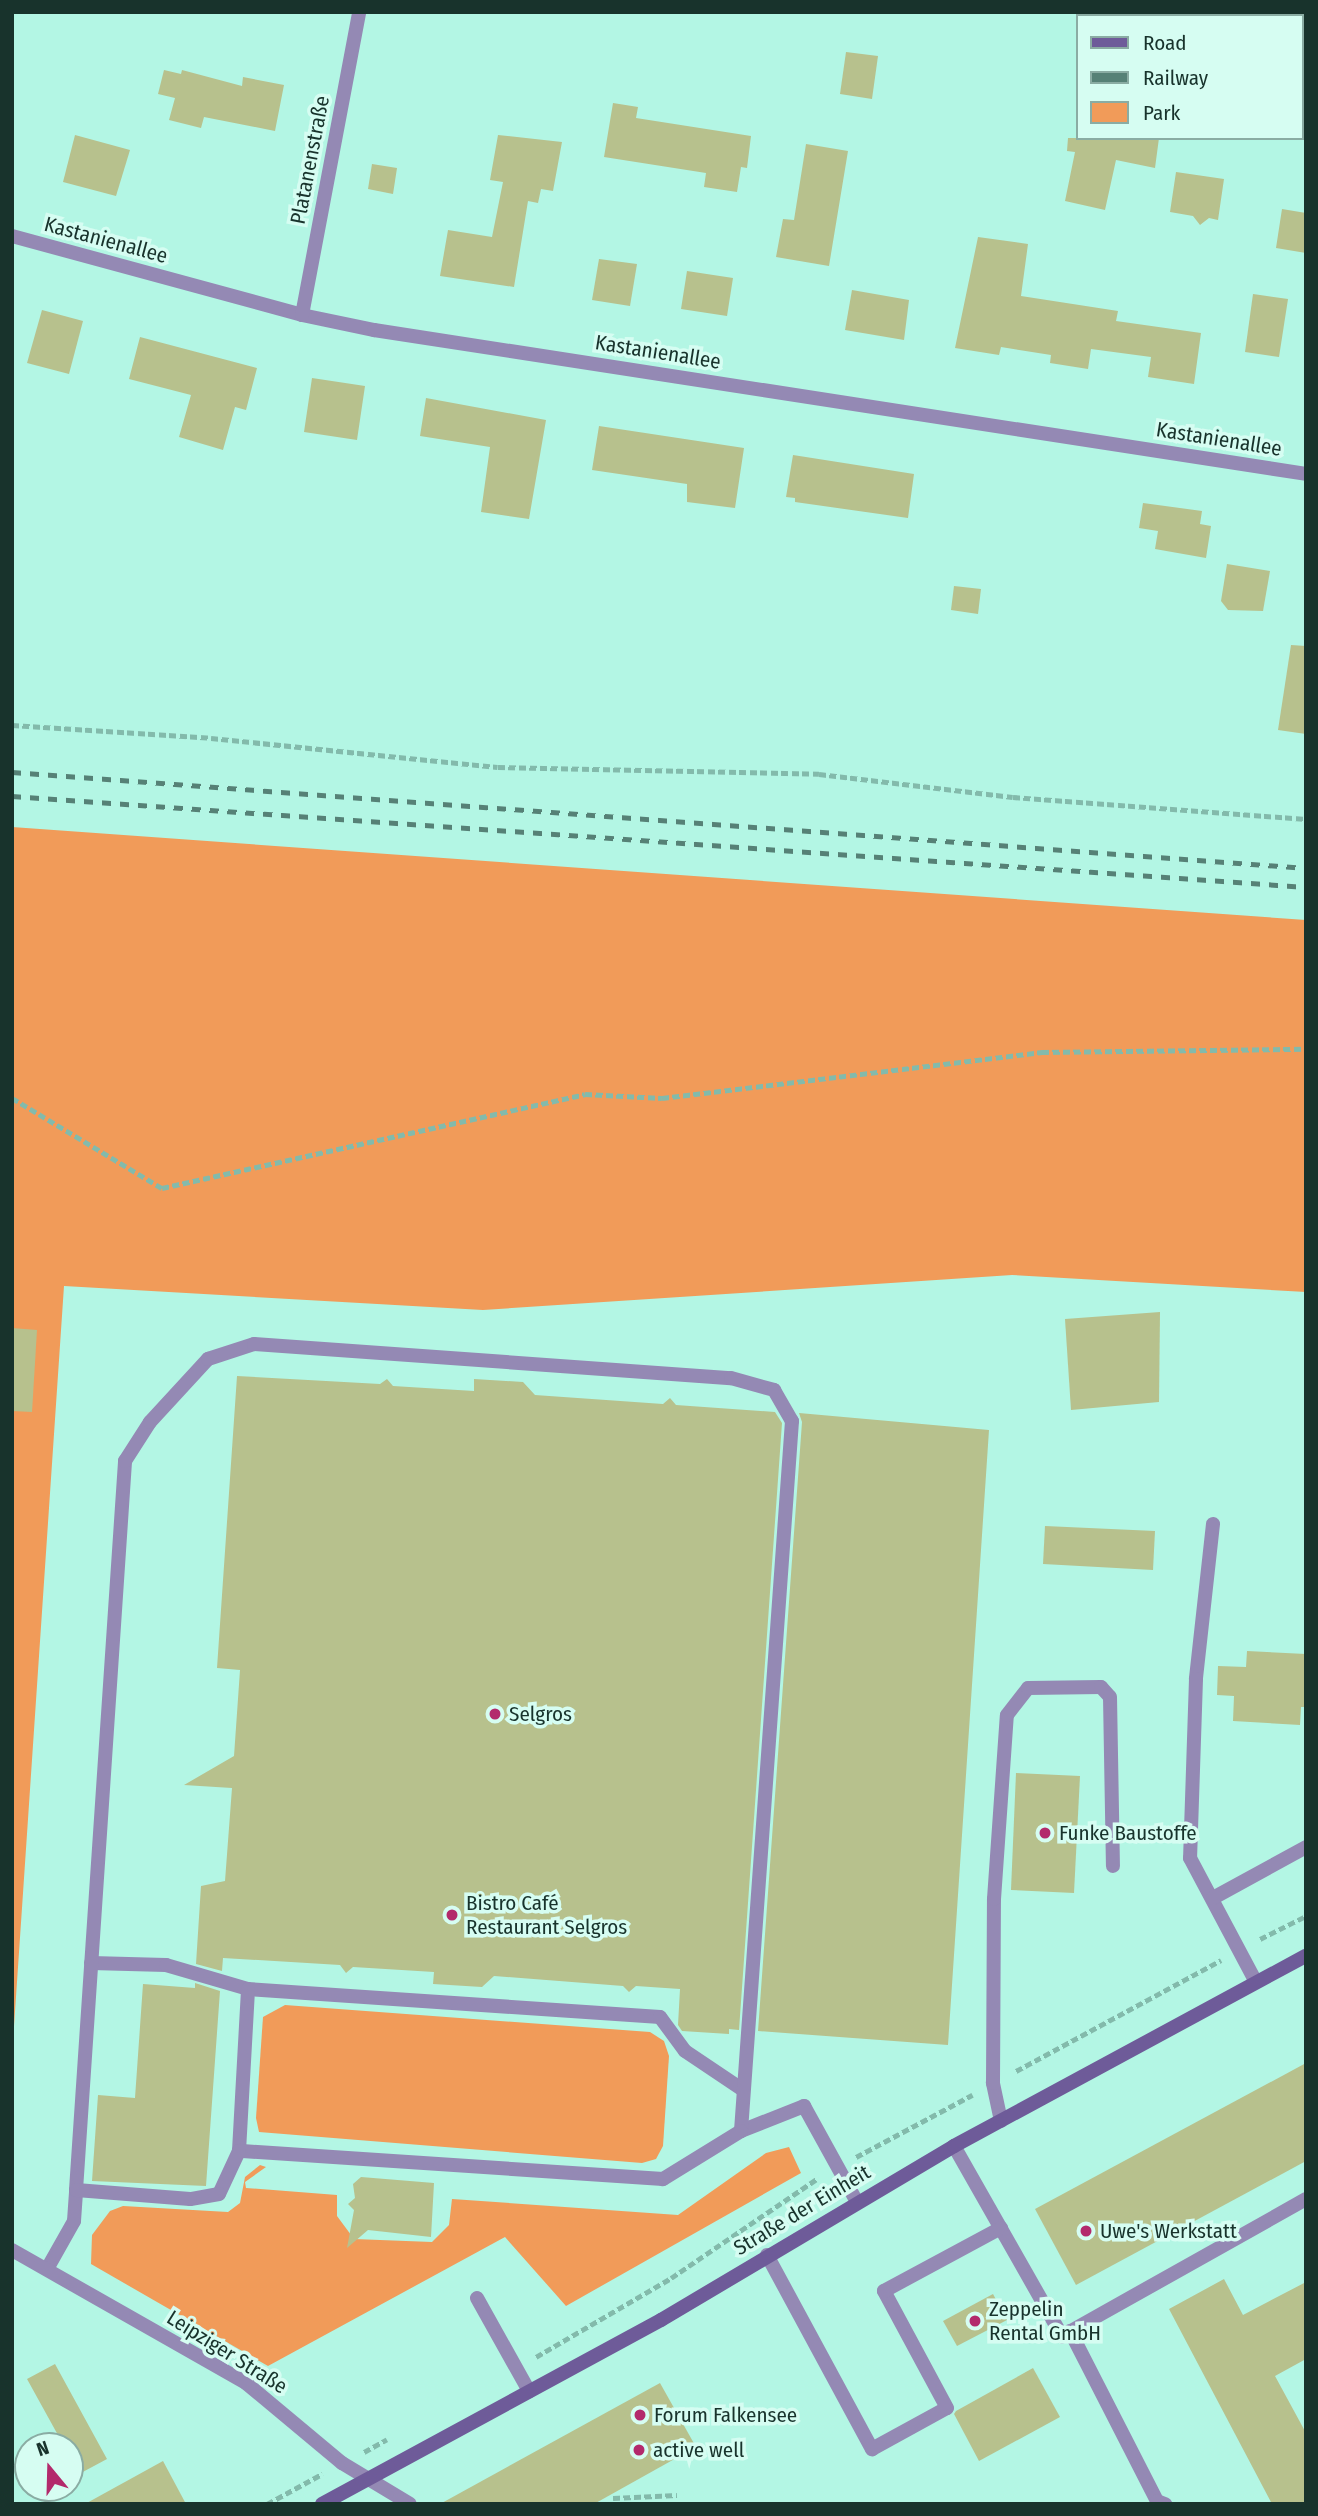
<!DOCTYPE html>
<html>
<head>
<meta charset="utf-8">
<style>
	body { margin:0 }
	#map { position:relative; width:1318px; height:2516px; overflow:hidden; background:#b3f6e4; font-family:"Fira Sans Condensed",sans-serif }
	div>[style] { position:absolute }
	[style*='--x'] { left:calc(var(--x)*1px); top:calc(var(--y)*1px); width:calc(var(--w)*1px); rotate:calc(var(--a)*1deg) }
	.green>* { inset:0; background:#f19b59 }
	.building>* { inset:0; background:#b7c18d }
	.path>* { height:4.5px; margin-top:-2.25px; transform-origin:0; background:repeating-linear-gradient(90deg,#83baab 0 7px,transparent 0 10.5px) }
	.lane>* { height:14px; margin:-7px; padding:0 7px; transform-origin:7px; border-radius:7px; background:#9489b4 }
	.street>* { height:14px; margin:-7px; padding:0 7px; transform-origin:7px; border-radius:7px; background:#9489b4 }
	.secondary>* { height:14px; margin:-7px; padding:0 7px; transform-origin:7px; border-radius:7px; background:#6e5b99 }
	.rail>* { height:5px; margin-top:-2.5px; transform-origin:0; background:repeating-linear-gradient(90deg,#568176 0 9px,transparent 0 18px) }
	.dots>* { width:19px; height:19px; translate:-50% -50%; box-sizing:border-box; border:4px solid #d6fdf2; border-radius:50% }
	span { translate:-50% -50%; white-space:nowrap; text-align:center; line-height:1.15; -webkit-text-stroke:7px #d6fdf2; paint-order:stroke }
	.street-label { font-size:21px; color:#18332c }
	.poi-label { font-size:21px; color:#18332c }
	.left { translate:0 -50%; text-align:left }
	.frame { position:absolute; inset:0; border:14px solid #18332c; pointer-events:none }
	.legend { position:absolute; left:1076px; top:14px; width:228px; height:126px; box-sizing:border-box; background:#d6fdf2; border:2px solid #8aaca3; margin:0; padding:9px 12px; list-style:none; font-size:21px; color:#18332c }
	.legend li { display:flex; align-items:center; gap:14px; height:35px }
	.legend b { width:35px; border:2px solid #8aaca3 }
	.north { position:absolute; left:14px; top:2432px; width:70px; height:70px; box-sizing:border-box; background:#d6fdf2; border:2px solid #8aaca3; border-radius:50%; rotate:341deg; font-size:19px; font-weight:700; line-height:28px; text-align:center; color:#18332c }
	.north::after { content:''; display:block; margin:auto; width:24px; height:32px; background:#b32a6c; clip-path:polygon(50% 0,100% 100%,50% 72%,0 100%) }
</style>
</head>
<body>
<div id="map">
	<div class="green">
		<i style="clip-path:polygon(12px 827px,1306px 920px,1306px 1292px,1012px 1275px,483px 1310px,64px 1286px,12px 2056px)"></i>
		<i style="clip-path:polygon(285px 2005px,650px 2032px,664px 2041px,669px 2056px,663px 2146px,656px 2159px,642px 2163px,259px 2132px,256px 2118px,263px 2017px)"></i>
		<i style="clip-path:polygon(789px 2147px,801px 2173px,566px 2306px,505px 2237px,268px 2366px,91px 2264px,92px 2235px,110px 2211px,123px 2206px,228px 2212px,240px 2203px,245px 2177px,260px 2165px,266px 2167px,245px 2182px,246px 2188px,337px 2195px,337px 2216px,354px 2239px,432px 2242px,449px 2225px,452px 2199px,678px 2215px,766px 2153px)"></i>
	</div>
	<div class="building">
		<i style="clip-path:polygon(846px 52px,878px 56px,872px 99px,840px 94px)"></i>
		<i style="clip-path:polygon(164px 70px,181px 74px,182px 70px,242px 86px,243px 77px,284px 85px,275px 131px,204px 117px,201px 128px,169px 120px,175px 98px,158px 94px)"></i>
		<i style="clip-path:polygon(613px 103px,638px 107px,636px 118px,751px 136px,747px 168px,741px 167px,737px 192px,704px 187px,706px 173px,604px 157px)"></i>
		<i style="clip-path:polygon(75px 135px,130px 150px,116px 196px,63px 182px)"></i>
		<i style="clip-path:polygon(498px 135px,562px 142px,553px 191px,541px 189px,538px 203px,528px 201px,514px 287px,440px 276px,448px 230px,492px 237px,503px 182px,490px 180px)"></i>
		<i style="clip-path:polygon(1068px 138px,1159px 138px,1155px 168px,1116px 160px,1105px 210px,1065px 201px,1075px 152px,1067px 151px)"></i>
		<i style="clip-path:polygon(806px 144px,848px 151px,829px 266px,776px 257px,783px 219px,794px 220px)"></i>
		<i style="clip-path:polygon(372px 164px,397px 168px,393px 194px,368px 189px)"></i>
		<i style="clip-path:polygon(1176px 172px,1224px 179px,1218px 220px,1209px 218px,1200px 225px,1193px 216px,1170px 212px)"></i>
		<i style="clip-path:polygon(1282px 209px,1306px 213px,1306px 253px,1276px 248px)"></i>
		<i style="clip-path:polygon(978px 237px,1028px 244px,1021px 296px,1118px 311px,1116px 321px,1201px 333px,1194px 384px,1148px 377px,1151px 357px,1091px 349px,1088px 369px,1050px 363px,1051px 355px,1001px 347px,999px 355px,955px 348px)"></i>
		<i style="clip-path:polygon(599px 259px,637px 264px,630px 306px,592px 300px)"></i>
		<i style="clip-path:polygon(687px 271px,733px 278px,727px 316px,681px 309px)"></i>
		<i style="clip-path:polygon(852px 290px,909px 300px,904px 340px,845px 330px)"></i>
		<i style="clip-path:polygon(1253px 294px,1288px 299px,1279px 357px,1245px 352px)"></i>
		<i style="clip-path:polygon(42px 310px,83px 321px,69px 374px,27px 363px)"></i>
		<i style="clip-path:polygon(140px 337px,257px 368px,246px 410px,235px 407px,223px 450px,179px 437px,191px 395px,129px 379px)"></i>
		<i style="clip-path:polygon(312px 378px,365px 386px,357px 440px,304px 432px)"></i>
		<i style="clip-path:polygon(426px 398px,546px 420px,529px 519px,481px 512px,490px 447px,420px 436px)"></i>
		<i style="clip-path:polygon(599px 426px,744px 448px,735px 508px,687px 502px,687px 484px,592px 470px)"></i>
		<i style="clip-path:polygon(793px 455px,914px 474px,908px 518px,795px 502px,795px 498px,786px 497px)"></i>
		<i style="clip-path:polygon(1143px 503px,1202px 511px,1200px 524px,1211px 526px,1206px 558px,1155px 549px,1158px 531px,1139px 528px)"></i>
		<i style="clip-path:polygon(1227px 564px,1270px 571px,1263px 611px,1228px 610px,1221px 601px)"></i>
		<i style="clip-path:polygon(954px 586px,981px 589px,978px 614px,951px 610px)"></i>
		<i style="clip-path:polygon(1291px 645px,1306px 646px,1306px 734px,1278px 730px)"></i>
		<i style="clip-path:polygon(1160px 1312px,1159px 1402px,1071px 1410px,1065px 1319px)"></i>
		<i style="clip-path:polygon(12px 1328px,37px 1330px,32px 1412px,12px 1411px)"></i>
		<i style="clip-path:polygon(237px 1376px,380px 1384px,387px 1379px,393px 1386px,474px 1391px,474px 1379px,523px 1382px,535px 1395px,663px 1404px,670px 1398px,676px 1405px,775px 1412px,782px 1423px,739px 2030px,729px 2029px,729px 2034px,682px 2031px,678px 2025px,680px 1989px,636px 1986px,629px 1992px,623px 1986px,494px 1976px,482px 1987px,433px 1984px,434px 1972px,353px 1967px,346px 1973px,340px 1965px,223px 1958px,222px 1971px,196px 1964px,201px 1886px,225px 1881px,232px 1788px,184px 1785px,234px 1756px,240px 1670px,217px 1668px)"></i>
		<i style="clip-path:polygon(799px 1413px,989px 1430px,948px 2045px,758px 2031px,802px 1422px)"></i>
		<i style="clip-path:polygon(1045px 1526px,1155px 1531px,1153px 1570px,1043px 1564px)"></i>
		<i style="clip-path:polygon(1247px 1651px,1306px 1654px,1306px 1707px,1301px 1707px,1300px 1725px,1233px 1721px,1234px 1696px,1217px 1695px,1218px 1666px,1246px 1667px)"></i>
		<i style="clip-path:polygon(1016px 1773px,1080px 1776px,1074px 1893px,1011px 1890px)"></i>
		<i style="clip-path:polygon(195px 1983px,220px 1991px,206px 2186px,92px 2181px,98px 2095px,135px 2098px,143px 1984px,195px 1988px)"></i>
		<i style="clip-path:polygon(1306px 2063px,1306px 2161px,1076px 2285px,1035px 2209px)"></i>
		<i style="clip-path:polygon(361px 2177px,434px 2183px,431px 2237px,368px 2230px,347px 2248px,354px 2210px,348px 2204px,355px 2198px,353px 2184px)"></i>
		<i style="clip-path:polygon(1224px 2279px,1243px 2315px,1306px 2282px,1306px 2359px,1275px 2376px,1306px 2433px,1306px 2504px,1272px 2504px,1169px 2309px)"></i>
		<i style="clip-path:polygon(993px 2294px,1007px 2320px,957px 2346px,943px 2321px)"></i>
		<i style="clip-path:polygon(55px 2364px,107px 2459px,79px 2474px,70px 2446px,64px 2446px,27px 2379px)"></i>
		<i style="clip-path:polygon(1033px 2368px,1060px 2417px,979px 2461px,954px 2414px,956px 2411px)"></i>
		<i style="clip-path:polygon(660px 2383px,696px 2447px,594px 2504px,440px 2504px)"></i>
		<i style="clip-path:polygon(163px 2461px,186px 2504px,85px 2504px)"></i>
	</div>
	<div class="path">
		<i style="--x:12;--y:725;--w:199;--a:3.7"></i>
		<i style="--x:211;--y:738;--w:288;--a:5.8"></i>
		<i style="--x:498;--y:767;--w:321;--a:1.2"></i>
		<i style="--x:819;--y:774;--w:195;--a:6.8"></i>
		<i style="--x:1013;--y:797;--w:294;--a:4.3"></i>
		<i style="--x:12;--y:1098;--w:175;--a:31"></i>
		<i style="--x:162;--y:1188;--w:433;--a:-12.5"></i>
		<i style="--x:585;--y:1094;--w:77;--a:3"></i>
		<i style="--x:662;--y:1098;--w:383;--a:-6.9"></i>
		<i style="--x:1042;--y:1052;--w:264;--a:-0.7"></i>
		<i style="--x:1260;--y:1939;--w:51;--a:-26.6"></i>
		<i style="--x:1016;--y:2071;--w:233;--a:-28.4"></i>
		<i style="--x:856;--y:2157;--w:132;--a:-28.1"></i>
		<i style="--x:536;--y:2357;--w:156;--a:-30.3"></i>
		<i style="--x:671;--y:2278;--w:178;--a:-34.2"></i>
		<i style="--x:364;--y:2452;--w:26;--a:-29"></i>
		<i style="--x:613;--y:2498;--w:64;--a:-2.7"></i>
		<i style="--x:267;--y:2504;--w:63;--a:-28.6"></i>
	</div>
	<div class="lane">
		<i style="--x:1213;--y:1524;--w:156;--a:96.3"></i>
		<i style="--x:1196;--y:1679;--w:179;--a:91.9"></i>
		<i style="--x:1190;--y:1858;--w:140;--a:62"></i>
		<i style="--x:1213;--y:1898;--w:106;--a:-28.7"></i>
		<i style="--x:91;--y:1963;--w:75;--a:1.5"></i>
		<i style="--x:166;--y:1965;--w:85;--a:16.3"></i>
		<i style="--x:248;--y:1989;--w:413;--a:3.9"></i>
		<i style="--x:660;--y:2017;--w:42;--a:53.7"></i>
		<i style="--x:685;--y:2051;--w:70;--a:33.9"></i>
		<i style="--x:1001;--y:2121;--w:39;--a:-102"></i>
		<i style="--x:993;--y:2083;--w:184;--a:-89.7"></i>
		<i style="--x:994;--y:1899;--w:184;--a:-86"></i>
		<i style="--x:1007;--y:1715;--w:34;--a:-52"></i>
		<i style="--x:1028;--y:1688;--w:73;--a:-0.8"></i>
		<i style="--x:1101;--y:1687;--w:13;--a:48"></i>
		<i style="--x:1110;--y:1697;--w:169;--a:89"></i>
		<i style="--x:741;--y:2131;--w:68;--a:-21.6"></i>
		<i style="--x:804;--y:2106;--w:110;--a:61.1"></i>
		<i style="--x:954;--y:2146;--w:219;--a:60.4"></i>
		<i style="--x:1062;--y:2336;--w:280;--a:-29.3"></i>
		<i style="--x:239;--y:2151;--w:162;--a:-86.8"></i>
		<i style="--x:767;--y:2255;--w:221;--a:61.6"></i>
		<i style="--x:872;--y:2449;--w:85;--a:-28.7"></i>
		<i style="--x:947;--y:2408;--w:133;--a:-118.3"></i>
		<i style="--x:884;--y:2291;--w:133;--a:-28.3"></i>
		<i style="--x:47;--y:2269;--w:55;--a:-60.6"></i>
		<i style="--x:74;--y:2221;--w:31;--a:-86"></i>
		<i style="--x:76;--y:2190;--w:731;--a:-86.15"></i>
		<i style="--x:125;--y:1461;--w:46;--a:-57.3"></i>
		<i style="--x:150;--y:1422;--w:86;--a:-47.4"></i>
		<i style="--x:208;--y:1359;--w:48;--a:-18.1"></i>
		<i style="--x:254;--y:1344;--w:478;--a:4.1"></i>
		<i style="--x:731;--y:1378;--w:45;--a:15.6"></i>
		<i style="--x:774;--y:1390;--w:36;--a:60"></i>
		<i style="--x:792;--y:1421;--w:712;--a:94.11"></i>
		<i style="--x:741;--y:2131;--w:92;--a:148.4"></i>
		<i style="--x:663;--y:2179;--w:425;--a:-176.2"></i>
		<i style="--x:239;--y:2151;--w:47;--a:114.9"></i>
		<i style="--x:219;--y:2194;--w:29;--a:170"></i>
		<i style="--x:190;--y:2199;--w:114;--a:-175.5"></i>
		<i style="--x:477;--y:2298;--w:107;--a:60.8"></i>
		<i style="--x:1070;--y:2331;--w:191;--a:62.9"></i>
		<i style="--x:1157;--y:2501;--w:9;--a:21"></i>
	</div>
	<div class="street">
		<i style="--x:12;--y:236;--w:301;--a:15.2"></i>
		<i style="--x:302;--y:315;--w:74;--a:11.8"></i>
		<i style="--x:374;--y:330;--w:943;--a:8.78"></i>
		<i style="--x:302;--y:315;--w:308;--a:-79.3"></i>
		<i style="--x:12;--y:2250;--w:269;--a:29.6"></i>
		<i style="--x:246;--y:2383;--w:125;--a:39.8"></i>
		<i style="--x:342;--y:2463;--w:79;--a:31.1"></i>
	</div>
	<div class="secondary">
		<i style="--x:322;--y:2504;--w:386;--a:-28.5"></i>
		<i style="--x:661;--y:2320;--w:341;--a:-30.7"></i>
		<i style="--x:954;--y:2146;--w:400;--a:-28.4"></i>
	</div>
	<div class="rail">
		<i style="--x:12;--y:772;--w:1298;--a:4.24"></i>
		<i style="--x:12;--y:796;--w:1297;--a:4.02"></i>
	</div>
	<div class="dots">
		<i style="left:495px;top:1714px;background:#b32a6c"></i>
		<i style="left:1045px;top:1833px;background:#b32a6c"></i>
		<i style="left:452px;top:1915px;background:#b32a6c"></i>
		<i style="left:1086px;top:2231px;background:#b32a6c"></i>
		<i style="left:975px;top:2321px;background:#b32a6c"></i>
		<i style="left:640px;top:2415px;background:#b32a6c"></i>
		<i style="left:639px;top:2450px;background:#b32a6c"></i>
	</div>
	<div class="street-label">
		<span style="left:310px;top:160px;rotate:-79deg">Platanenstraße</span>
		<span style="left:106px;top:240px;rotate:15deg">Kastanienallee</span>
		<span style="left:658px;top:352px;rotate:9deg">Kastanienallee</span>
		<span style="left:1219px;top:439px;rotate:9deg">Kastanienallee</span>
		<span style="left:802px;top:2210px;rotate:-31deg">Straße der Einheit</span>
		<span style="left:227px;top:2352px;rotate:32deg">Leipziger Straße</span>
	</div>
	<div class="poi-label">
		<span class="left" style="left:509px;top:1714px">Selgros</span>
		<span class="left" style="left:1059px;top:1833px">Funke Baustoffe</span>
		<span class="left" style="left:466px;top:1915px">Bistro Café<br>Restaurant Selgros</span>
		<span class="left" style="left:1100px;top:2231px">Uwe's Werkstatt</span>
		<span class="left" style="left:989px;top:2321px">Zeppelin<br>Rental GmbH</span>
		<span class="left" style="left:654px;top:2415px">Forum Falkensee</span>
		<span class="left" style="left:653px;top:2450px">active well</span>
	</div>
	<div class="frame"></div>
	<ul class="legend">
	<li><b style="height:9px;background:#6e5b99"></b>Road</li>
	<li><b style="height:9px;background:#568176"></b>Railway</li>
	<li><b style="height:19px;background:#f19b59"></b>Park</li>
	</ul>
	<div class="north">N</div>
</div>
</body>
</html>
